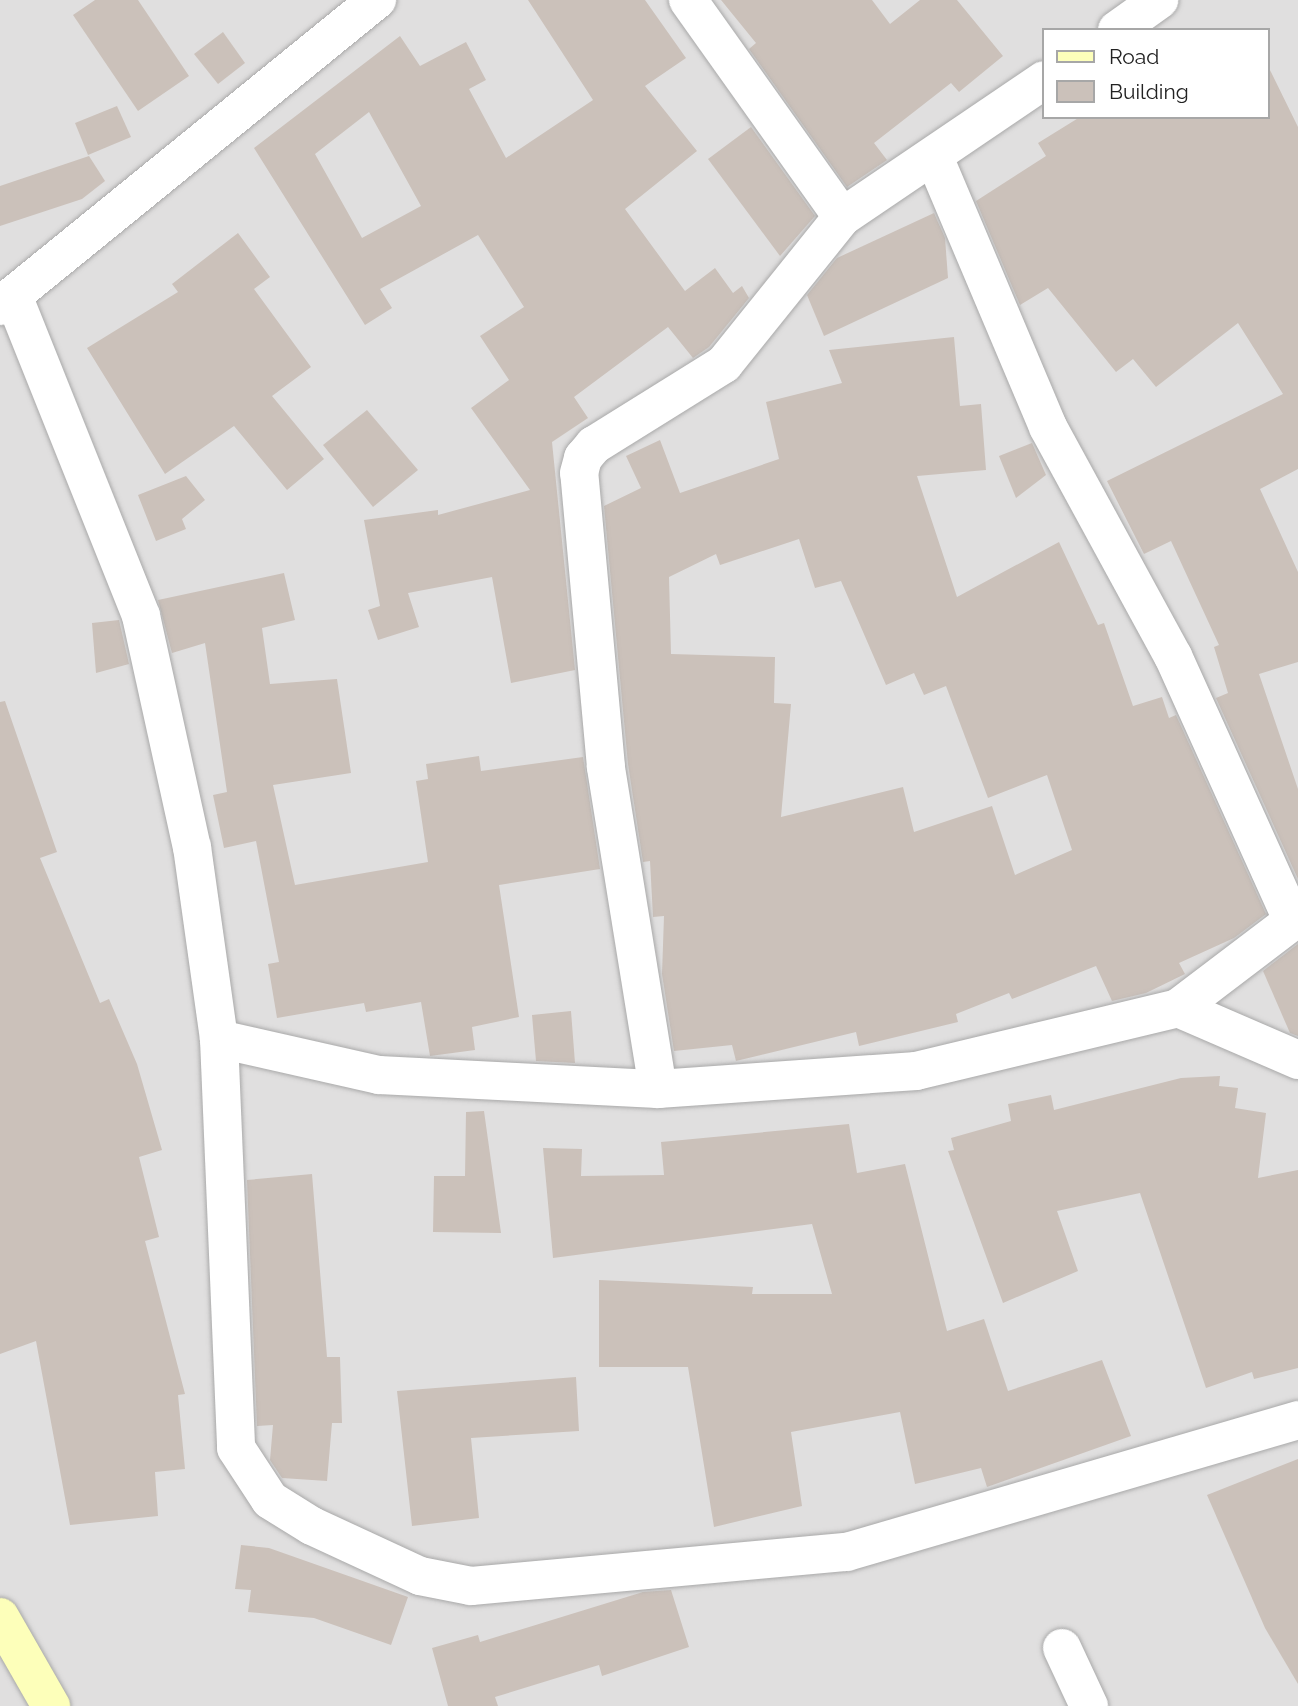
<!DOCTYPE html>
<html>
<head>
<meta charset="utf-8">
<style>
	body { margin:0 }
	#map { position:relative; width:1298px; height:1706px; overflow:hidden; background:#f3efe8; font-family:Raleway,sans-serif }
	div>[style] { position:absolute }
	[style*='--x'] { left:calc(var(--x)*1px); top:calc(var(--y)*1px); width:calc(var(--w)*1px); rotate:calc(var(--a)*1deg) }
	.residential>* { inset:0; background:#e0dfdf }
	.building>* { inset:0; background:#cbc1ba }
	.roads { filter:drop-shadow(0 0 2px #a9a9a9) drop-shadow(0 0 2px #a9a9a9) }
	.street>* { height:38px; margin:-19px; padding:0 19px; transform-origin:19px; border-radius:19px; background:#fff }
	.secondary>* { height:38px; margin:-19px; padding:0 19px; transform-origin:19px; border-radius:19px; background:#fdffba }
	span { translate:-50% -50%; white-space:nowrap; text-align:center; line-height:1.15; -webkit-text-stroke:5px #fff; paint-order:stroke }
	.legend { position:absolute; left:1042px; top:28px; width:228px; height:91px; box-sizing:border-box; background:#fff; border:2px solid #a7a7a7; margin:0; padding:9px 12px; list-style:none; font-size:21px; color:#222 }
	.legend li { display:flex; align-items:center; gap:14px; height:35px }
	.legend b { width:35px; border:2px solid #a7a7a7 }
</style>
</head>
<body>
<div id="map">
	<div class="residential">
		<i style="clip-path:polygon(evenodd,0 0,1298px 0,1298px 1706px,0 1706px,0 0,1044px 30px,1268px 30px,1268px 117px,1044px 117px,1044px 30px)"></i>
	</div>
	<div class="building">
		<i style="clip-path:polygon(95px 0,138px 0,189px 76px,138px 111px,73px 15px)"></i>
		<i style="clip-path:polygon(evenodd,528px 0,645px 0,686px 58px,645px 86px,697px 151px,625px 209px,685px 291px,715px 268px,733px 293px,742px 286px,749px 298px,709px 347px,693px 358px,668px 327px,574px 397px,588px 418px,552px 442px,575px 670px,511px 683px,492px 577px,408px 593px,419px 627px,378px 640px,368px 610px,380px 606px,364px 520px,438px 510px,438px 515px,530px 490px,471px 408px,509px 380px,480px 336px,524px 307px,478px 235px,380px 289px,392px 308px,365px 325px,254px 148px,400px 36px,420px 66px,466px 42px,486px 80px,469px 89px,506px 158px,593px 100px,528px 0,369px 112px,421px 206px,362px 238px,315px 154px,369px 112px)"></i>
		<i style="clip-path:polygon(721px 0,872px 0,890px 24px,920px 0,957px 0,1003px 56px,959px 92px,951px 83px,874px 143px,887px 160px,847px 187px,749px 49px,756px 43px)"></i>
		<i style="clip-path:polygon(223px 32px,245px 63px,218px 84px,194px 54px)"></i>
		<i style="clip-path:polygon(1268px 66px,1298px 127px,1298px 469px,1260px 489px,1298px 572px,1298px 662px,1259px 674px,1298px 789px,1298px 879px,1216px 698px,1228px 693px,1214px 647px,1219px 645px,1171px 541px,1144px 554px,1107px 481px,1283px 394px,1238px 323px,1156px 387px,1133px 359px,1116px 372px,1048px 288px,1020px 305px,976px 201px,1046px 156px,1038px 143px,1080px 117px,1268px 117px)"></i>
		<i style="clip-path:polygon(117px 106px,131px 137px,88px 155px,75px 123px)"></i>
		<i style="clip-path:polygon(751px 127px,815px 216px,780px 256px,708px 159px)"></i>
		<i style="clip-path:polygon(89px 156px,105px 181px,82px 199px,0 226px,0 186px)"></i>
		<i style="clip-path:polygon(934px 213px,945px 238px,948px 278px,824px 336px,807px 295px,837px 258px)"></i>
		<i style="clip-path:polygon(238px 233px,270px 277px,254px 289px,311px 367px,272px 396px,324px 459px,287px 490px,234px 426px,165px 474px,87px 348px,178px 292px,172px 284px)"></i>
		<i style="clip-path:polygon(evenodd,954px 337px,960px 406px,981px 404px,986px 470px,917px 476px,957px 597px,1059px 542px,1098px 625px,1104px 623px,1133px 706px,1162px 697px,1169px 718px,1176px 715px,1266px 914px,1234px 938px,1179px 963px,1185px 974px,1146px 993px,1112px 1001px,1096px 966px,1012px 999px,1009px 993px,956px 1014px,958px 1022px,859px 1046px,856px 1032px,736px 1061px,732px 1045px,674px 1051px,662px 974px,664px 916px,653px 917px,650px 861px,643px 862px,628px 764px,604px 506px,641px 488px,626px 456px,660px 440px,680px 493px,779px 459px,766px 402px,842px 383px,829px 350px,954px 337px,799px 539px,815px 588px,841px 581px,886px 685px,914px 673px,924px 695px,946px 686px,988px 798px,1047px 775px,1072px 850px,1015px 875px,992px 806px,914px 832px,903px 787px,781px 817px,791px 704px,774px 703px,775px 657px,671px 654px,669px 577px,716px 554px,720px 565px,799px 539px)"></i>
		<i style="clip-path:polygon(367px 410px,418px 470px,373px 507px,323px 445px)"></i>
		<i style="clip-path:polygon(1032px 443px,1046px 475px,1016px 498px,999px 456px)"></i>
		<i style="clip-path:polygon(186px 476px,205px 500px,182px 519px,186px 529px,156px 541px,138px 495px)"></i>
		<i style="clip-path:polygon(284px 573px,295px 620px,262px 628px,270px 684px,337px 679px,351px 773px,273px 785px,295px 885px,428px 862px,416px 781px,428px 779px,426px 764px,479px 756px,481px 771px,583px 757px,600px 869px,499px 885px,519px 1017px,472px 1027px,475px 1050px,430px 1056px,421px 1002px,366px 1012px,364px 1003px,277px 1018px,268px 964px,279px 962px,256px 841px,224px 848px,213px 795px,227px 792px,205px 643px,172px 653px,158px 600px)"></i>
		<i style="clip-path:polygon(119px 620px,129px 664px,96px 673px,92px 623px)"></i>
		<i style="clip-path:polygon(5px 701px,57px 852px,40px 858px,100px 1003px,109px 999px,137px 1064px,162px 1150px,139px 1157px,159px 1237px,145px 1241px,185px 1394px,178px 1395px,185px 1469px,155px 1472px,158px 1516px,70px 1525px,36px 1341px,0 1354px,0 702px)"></i>
		<i style="clip-path:polygon(1298px 944px,1298px 1036px,1290px 1033px,1263px 971px)"></i>
		<i style="clip-path:polygon(571px 1011px,575px 1063px,536px 1061px,532px 1015px)"></i>
		<i style="clip-path:polygon(1220px 1076px,1219px 1086px,1238px 1088px,1235px 1108px,1266px 1113px,1258px 1178px,1298px 1170px,1298px 1368px,1254px 1379px,1252px 1372px,1206px 1388px,1140px 1193px,1057px 1211px,1078px 1271px,1003px 1303px,948px 1151px,954px 1150px,951px 1138px,1011px 1121px,1008px 1104px,1051px 1095px,1054px 1110px,1181px 1078px)"></i>
		<i style="clip-path:polygon(484px 1111px,501px 1233px,433px 1232px,434px 1176px,465px 1176px,466px 1112px)"></i>
		<i style="clip-path:polygon(849px 1124px,857px 1173px,905px 1164px,947px 1331px,984px 1319px,1008px 1391px,1102px 1360px,1131px 1436px,987px 1487px,981px 1468px,915px 1484px,900px 1412px,791px 1432px,802px 1506px,714px 1527px,688px 1367px,599px 1367px,599px 1280px,753px 1287px,752px 1294px,832px 1294px,812px 1224px,553px 1258px,543px 1148px,582px 1149px,581px 1176px,664px 1175px,661px 1142px)"></i>
		<i style="clip-path:polygon(312px 1174px,327px 1357px,340px 1357px,342px 1423px,332px 1423px,327px 1481px,282px 1478px,270px 1460px,273px 1425px,257px 1426px,247px 1180px)"></i>
		<i style="clip-path:polygon(576px 1377px,579px 1431px,471px 1438px,479px 1518px,412px 1526px,397px 1391px)"></i>
		<i style="clip-path:polygon(1298px 1459px,1298px 1684px,1265px 1628px,1207px 1495px)"></i>
		<i style="clip-path:polygon(241px 1545px,269px 1548px,408px 1597px,391px 1645px,314px 1618px,248px 1612px,251px 1590px,235px 1589px)"></i>
		<i style="clip-path:polygon(671px 1590px,689px 1647px,602px 1676px,599px 1665px,495px 1697px,498px 1706px,448px 1706px,432px 1648px,478px 1635px,480px 1642px,643px 1592px)"></i>
	</div>
	<div class="roads">
		<div class="street">
			<i style="--x:688;--y:0;--w:266;--a:54.6"></i>
			<i style="--x:1117;--y:30;--w:52;--a:-35.5"></i>
			<i style="--x:934;--y:157;--w:293;--a:67.1"></i>
			<i style="--x:1048;--y:427;--w:261;--a:61.4"></i>
			<i style="--x:1173;--y:656;--w:289;--a:65.7"></i>
			<i style="--x:14;--y:298;--w:342;--a:68.2"></i>
			<i style="--x:141;--y:616;--w:237;--a:77.6"></i>
			<i style="--x:192;--y:847;--w:194;--a:82"></i>
			<i style="--x:219;--y:1039;--w:409;--a:87.6"></i>
			<i style="--x:236;--y:1448;--w:62;--a:56.8"></i>
			<i style="--x:270;--y:1500;--w:49;--a:31.8"></i>
			<i style="--x:312;--y:1526;--w:119;--a:24.8"></i>
			<i style="--x:420;--y:1576;--w:52;--a:11.1"></i>
			<i style="--x:471;--y:1586;--w:378;--a:-5.2"></i>
			<i style="--x:847;--y:1552;--w:470;--a:-16.3"></i>
			<i style="--x:0;--y:306;--w:486;--a:-39.1"></i>
			<i style="--x:1178;--y:1008;--w:151;--a:-37.2"></i>
			<i style="--x:219;--y:1039;--w:164;--a:12.7"></i>
			<i style="--x:379;--y:1075;--w:279;--a:2.9"></i>
			<i style="--x:658;--y:1089;--w:259;--a:-4"></i>
			<i style="--x:916;--y:1071;--w:269;--a:-13.5"></i>
			<i style="--x:1178;--y:1008;--w:131;--a:23.4"></i>
			<i style="--x:658;--y:1089;--w:326;--a:-99.2"></i>
			<i style="--x:606;--y:767;--w:295;--a:-95.2"></i>
			<i style="--x:579;--y:473;--w:16;--a:-75"></i>
			<i style="--x:583;--y:458;--w:17;--a:-50"></i>
			<i style="--x:594;--y:445;--w:153;--a:-31.9"></i>
			<i style="--x:724;--y:364;--w:189;--a:-51.2"></i>
			<i style="--x:842;--y:217;--w:244;--a:-34.1"></i>
			<i style="--x:1062;--y:1648;--w:64;--a:65"></i>
		</div>
		<div class="secondary">
			<i style="--x:0;--y:1617;--w:103;--a:60.2"></i>
		</div>
	</div>
	<ul class="legend">
	<li><b style="height:9px;background:#fdffba"></b>Road</li>
	<li><b style="height:19px;background:#cbc1ba"></b>Building</li>
	</ul>
</div>
</body>
</html>
